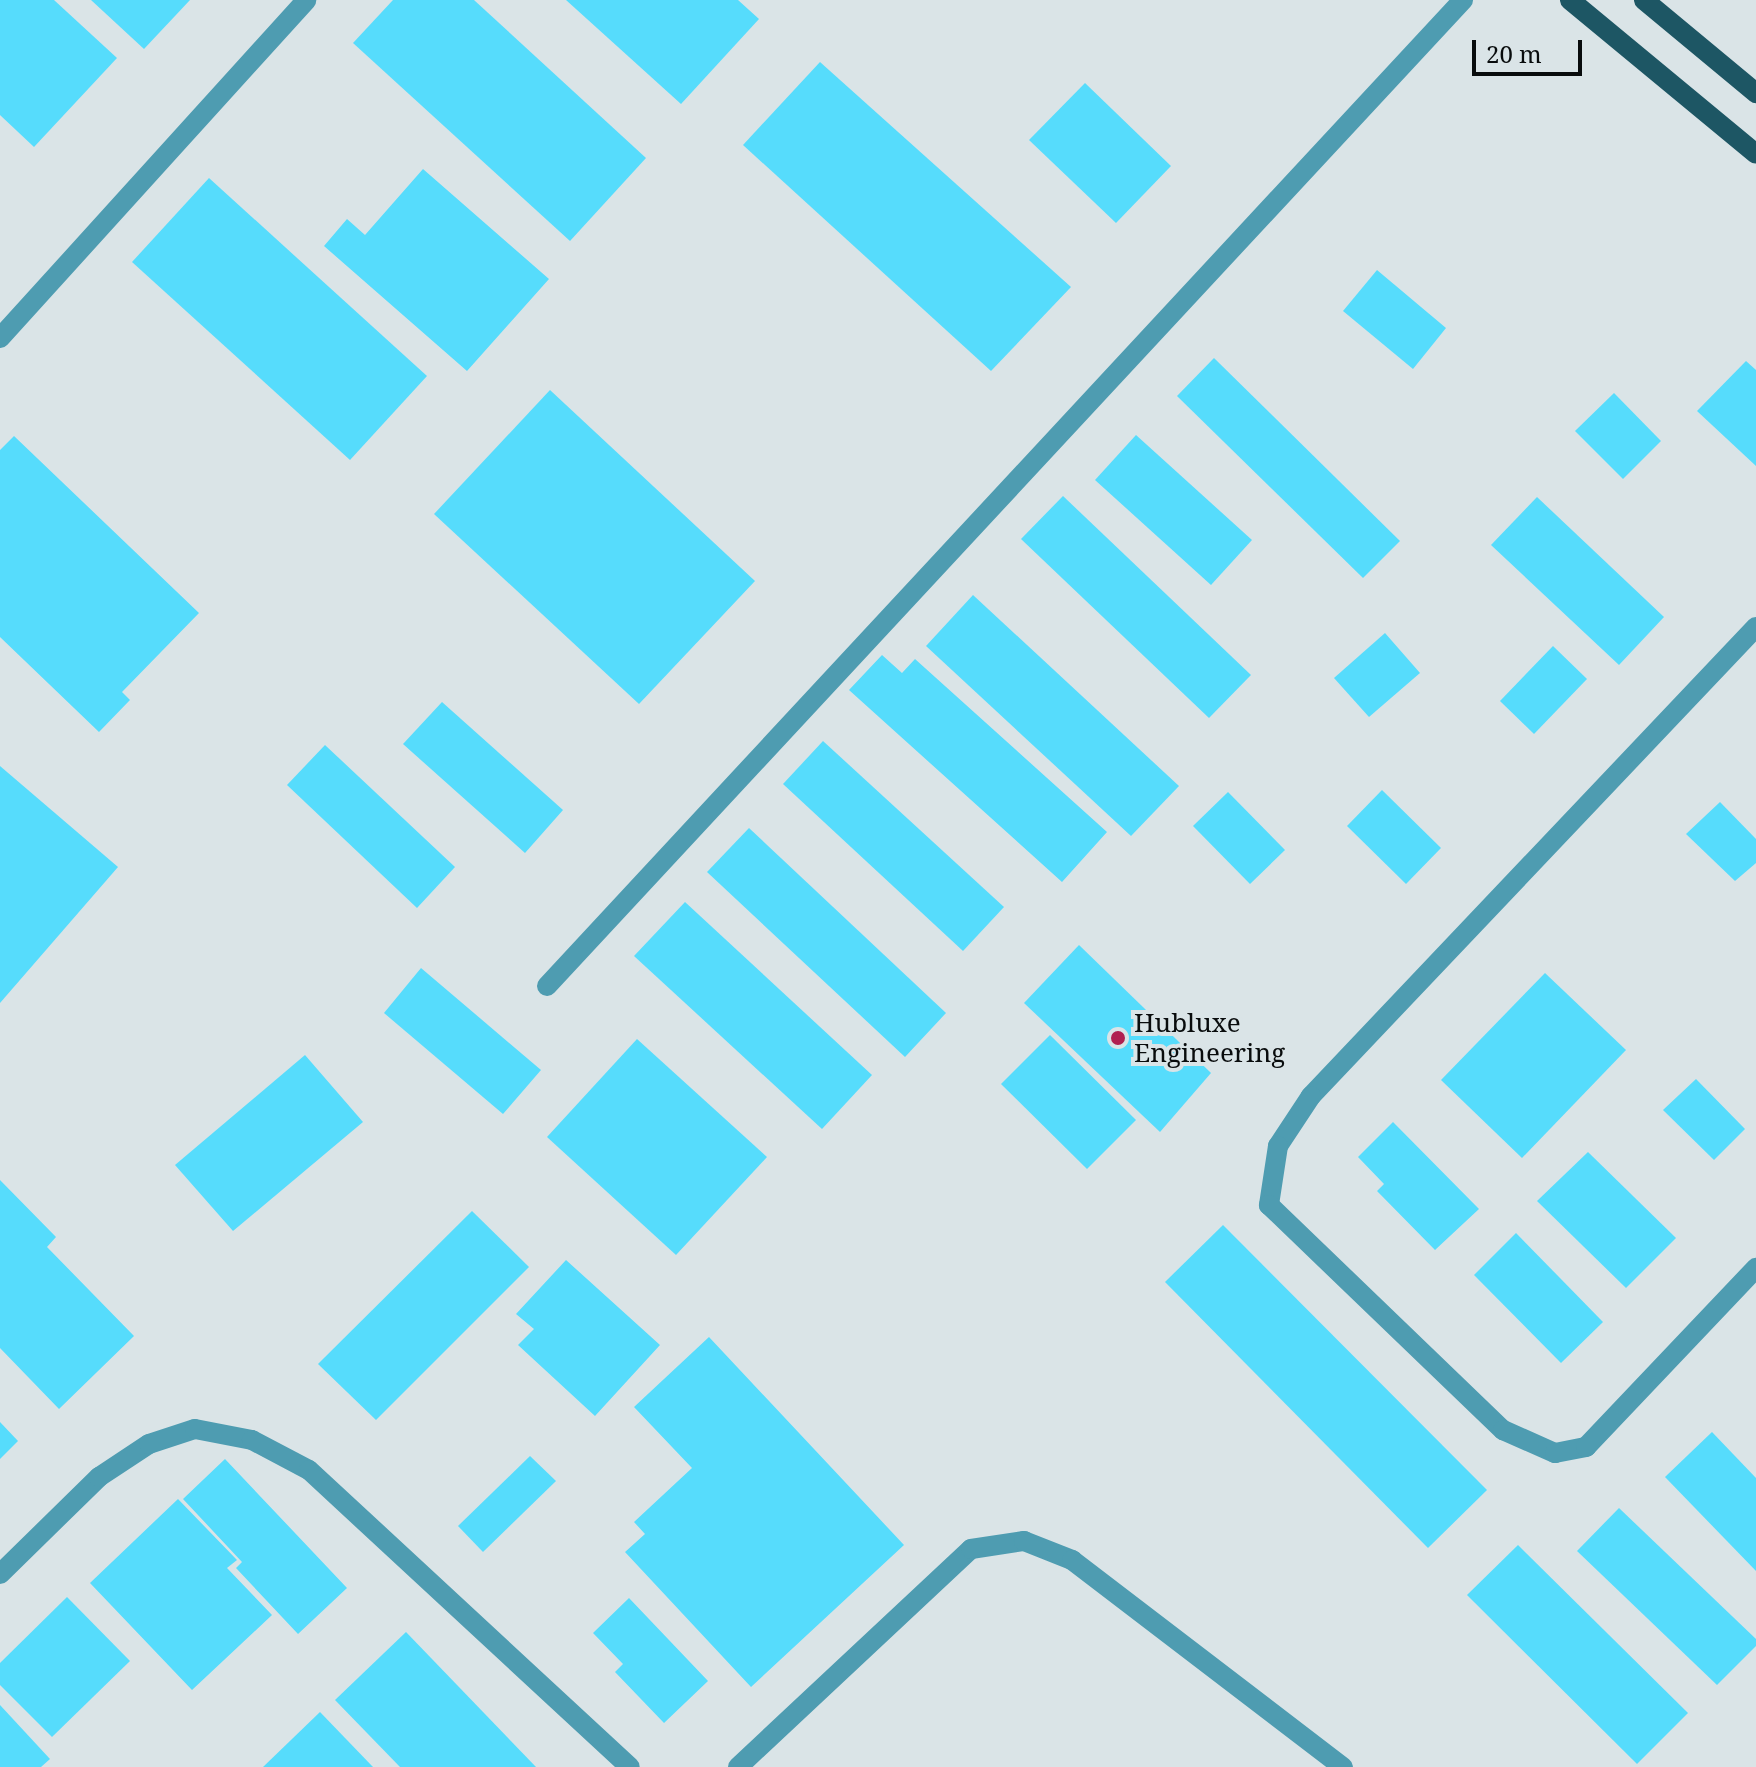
<!DOCTYPE html>
<html>
<head>
<meta charset="utf-8">
<style>
	body { margin:0 }
	#map { position:relative; width:1756px; height:1767px; overflow:hidden; background:#dae4e7; font-family:"Noto Serif",serif }
	div>[style] { position:absolute }
	[style*='--x'] { left:calc(var(--x)*1px); top:calc(var(--y)*1px); width:calc(var(--w)*1px); rotate:calc(var(--a)*1deg) }
	.building>* { inset:0; background:#56dcfc }
	.service>* { height:20px; margin:-10px; padding:0 10px; transform-origin:10px; border-radius:10px; background:#4e9cb1 }
	.minor>* { height:20px; margin:-10px; padding:0 10px; transform-origin:10px; border-radius:10px; background:#4e9cb1 }
	.primary>* { height:20px; margin:-10px; padding:0 10px; transform-origin:10px; border-radius:10px; background:#1d5664 }
	.dots>* { width:22px; height:22px; translate:-50% -50%; box-sizing:border-box; border:4px solid #dae4e7; border-radius:50% }
	span { translate:-50% -50%; white-space:nowrap; text-align:center; line-height:1.15; -webkit-text-stroke:8px #dae4e7; paint-order:stroke }
	.poi-label { font-size:26px; color:#090c0d }
	.left { translate:0 -50%; text-align:left }
	.scale { position:absolute; left:1472px; top:40px; width:110px; height:36px; box-sizing:border-box; border:4px solid #090c0d; border-top:0; padding-left:10px; font-size:24px; line-height:28px; white-space:nowrap; color:#090c0d; -webkit-text-stroke:6px #dae4e7; paint-order:stroke }
</style>
</head>
<body>
<div id="map">
	<div class="building">
		<i style="clip-path:polygon(0 0,54px 0,117px 58px,34px 147px,0 115px)"></i>
		<i style="clip-path:polygon(91px 0,190px 0,144px 49px)"></i>
		<i style="clip-path:polygon(393px 0,474px 0,646px 158px,570px 241px,353px 43px)"></i>
		<i style="clip-path:polygon(566px 0,738px 0,759px 19px,681px 104px)"></i>
		<i style="clip-path:polygon(820px 62px,1071px 287px,991px 371px,743px 145px)"></i>
		<i style="clip-path:polygon(1085px 83px,1171px 166px,1116px 223px,1029px 140px)"></i>
		<i style="clip-path:polygon(423px 169px,549px 279px,467px 371px,324px 246px,347px 219px,365px 235px)"></i>
		<i style="clip-path:polygon(209px 178px,427px 376px,350px 460px,132px 262px)"></i>
		<i style="clip-path:polygon(1377px 270px,1446px 328px,1413px 369px,1343px 311px)"></i>
		<i style="clip-path:polygon(1214px 358px,1400px 541px,1363px 578px,1177px 396px)"></i>
		<i style="clip-path:polygon(1746px 361px,1756px 370px,1756px 466px,1697px 411px)"></i>
		<i style="clip-path:polygon(550px 390px,755px 581px,639px 704px,434px 514px)"></i>
		<i style="clip-path:polygon(1614px 393px,1661px 441px,1623px 479px,1575px 431px)"></i>
		<i style="clip-path:polygon(1136px 435px,1252px 540px,1211px 585px,1095px 480px)"></i>
		<i style="clip-path:polygon(14px 436px,199px 613px,122px 692px,130px 700px,99px 732px,0 637px,0 450px)"></i>
		<i style="clip-path:polygon(1063px 496px,1251px 675px,1209px 718px,1021px 539px)"></i>
		<i style="clip-path:polygon(1537px 497px,1664px 617px,1619px 665px,1491px 545px)"></i>
		<i style="clip-path:polygon(973px 595px,1179px 786px,1131px 836px,926px 646px)"></i>
		<i style="clip-path:polygon(1385px 633px,1420px 673px,1369px 717px,1334px 678px)"></i>
		<i style="clip-path:polygon(1553px 646px,1587px 679px,1534px 734px,1500px 701px)"></i>
		<i style="clip-path:polygon(882px 655px,902px 673px,915px 659px,1107px 832px,1062px 882px,849px 690px)"></i>
		<i style="clip-path:polygon(442px 702px,563px 810px,525px 853px,403px 744px)"></i>
		<i style="clip-path:polygon(823px 741px,1004px 907px,963px 951px,783px 784px)"></i>
		<i style="clip-path:polygon(325px 745px,455px 867px,417px 908px,287px 785px)"></i>
		<i style="clip-path:polygon(0 766px,118px 867px,0 1003px)"></i>
		<i style="clip-path:polygon(1382px 790px,1441px 848px,1406px 884px,1347px 826px)"></i>
		<i style="clip-path:polygon(1228px 792px,1285px 850px,1250px 884px,1193px 826px)"></i>
		<i style="clip-path:polygon(1720px 802px,1756px 839px,1756px 863px,1735px 881px,1686px 834px)"></i>
		<i style="clip-path:polygon(749px 828px,946px 1013px,905px 1057px,707px 872px)"></i>
		<i style="clip-path:polygon(685px 902px,872px 1075px,822px 1129px,634px 956px)"></i>
		<i style="clip-path:polygon(1079px 945px,1211px 1073px,1160px 1132px,1024px 1003px)"></i>
		<i style="clip-path:polygon(421px 968px,541px 1070px,503px 1114px,384px 1013px)"></i>
		<i style="clip-path:polygon(1545px 973px,1626px 1050px,1522px 1158px,1441px 1080px)"></i>
		<i style="clip-path:polygon(1050px 1035px,1136px 1120px,1087px 1169px,1001px 1084px)"></i>
		<i style="clip-path:polygon(637px 1039px,767px 1157px,676px 1255px,547px 1137px)"></i>
		<i style="clip-path:polygon(305px 1055px,363px 1122px,233px 1231px,175px 1165px)"></i>
		<i style="clip-path:polygon(1696px 1079px,1745px 1129px,1714px 1160px,1663px 1110px)"></i>
		<i style="clip-path:polygon(1393px 1122px,1479px 1209px,1435px 1250px,1377px 1191px,1384px 1184px,1358px 1157px)"></i>
		<i style="clip-path:polygon(1588px 1152px,1676px 1238px,1626px 1288px,1537px 1201px)"></i>
		<i style="clip-path:polygon(0 1180px,56px 1237px,47px 1247px,134px 1336px,59px 1409px,0 1348px)"></i>
		<i style="clip-path:polygon(472px 1211px,529px 1267px,376px 1420px,318px 1364px)"></i>
		<i style="clip-path:polygon(1223px 1225px,1487px 1490px,1428px 1548px,1165px 1282px)"></i>
		<i style="clip-path:polygon(1516px 1233px,1603px 1322px,1561px 1363px,1474px 1275px)"></i>
		<i style="clip-path:polygon(566px 1260px,660px 1345px,595px 1416px,518px 1345px,534px 1329px,516px 1314px)"></i>
		<i style="clip-path:polygon(709px 1337px,904px 1545px,751px 1687px,625px 1552px,645px 1534px,634px 1522px,692px 1468px,634px 1407px)"></i>
		<i style="clip-path:polygon(0 1422px,18px 1441px,0 1459px)"></i>
		<i style="clip-path:polygon(1712px 1432px,1756px 1478px,1756px 1571px,1665px 1477px)"></i>
		<i style="clip-path:polygon(530px 1456px,556px 1481px,483px 1552px,458px 1526px)"></i>
		<i style="clip-path:polygon(225px 1459px,347px 1588px,298px 1634px,236px 1568px,242px 1562px,183px 1499px)"></i>
		<i style="clip-path:polygon(178px 1499px,237px 1560px,227px 1568px,272px 1615px,192px 1690px,90px 1583px)"></i>
		<i style="clip-path:polygon(1619px 1508px,1756px 1639px,1756px 1646px,1717px 1685px,1577px 1551px)"></i>
		<i style="clip-path:polygon(1518px 1545px,1688px 1713px,1637px 1764px,1467px 1595px)"></i>
		<i style="clip-path:polygon(67px 1597px,130px 1661px,52px 1737px,0 1685px,0 1663px)"></i>
		<i style="clip-path:polygon(629px 1598px,708px 1681px,664px 1723px,615px 1672px,623px 1664px,593px 1633px)"></i>
		<i style="clip-path:polygon(406px 1632px,536px 1767px,400px 1767px,335px 1700px)"></i>
		<i style="clip-path:polygon(0 1705px,50px 1759px,41px 1767px,0 1767px)"></i>
		<i style="clip-path:polygon(320px 1712px,373px 1767px,263px 1767px)"></i>
	</div>
	<div class="service">
		<i style="--x:0;--y:338;--w:456;--a:-47.8"></i>
		<i style="--x:547;--y:986;--w:1346;--a:-47.11"></i>
	</div>
	<div class="minor">
		<i style="--x:1756;--y:627;--w:647;--a:133.5"></i>
		<i style="--x:1311;--y:1096;--w:60;--a:123.4"></i>
		<i style="--x:1278;--y:1146;--w:60;--a:98.7"></i>
		<i style="--x:1269;--y:1205;--w:325;--a:43.9"></i>
		<i style="--x:1503;--y:1430;--w:57;--a:23.9"></i>
		<i style="--x:1555;--y:1453;--w:32;--a:-11"></i>
		<i style="--x:1586;--y:1447;--w:247;--a:-46.5"></i>
		<i style="--x:0;--y:1574;--w:139;--a:-44.4"></i>
		<i style="--x:99;--y:1477;--w:60;--a:-33.4"></i>
		<i style="--x:149;--y:1444;--w:48;--a:-18.1"></i>
		<i style="--x:195;--y:1429;--w:58;--a:10.9"></i>
		<i style="--x:252;--y:1440;--w:64;--a:27.8"></i>
		<i style="--x:309;--y:1470;--w:437;--a:42.8"></i>
		<i style="--x:738;--y:1767;--w:319;--a:-43.1"></i>
		<i style="--x:971;--y:1549;--w:54;--a:-8.6"></i>
		<i style="--x:1024;--y:1541;--w:52;--a:21.6"></i>
		<i style="--x:1072;--y:1560;--w:341;--a:37.4"></i>
	</div>
	<div class="primary">
		<i style="--x:1570;--y:0;--w:241;--a:39.6"></i>
		<i style="--x:1644;--y:0;--w:146;--a:39.7"></i>
	</div>
	<div class="dots">
		<i style="left:1118px;top:1038px;background:#b02051"></i>
	</div>
	<div class="poi-label">
		<span class="left" style="left:1134px;top:1038px">Hubluxe<br>Engineering</span>
	</div>
	<div class="scale">20 m</div>
</div>
</body>
</html>
